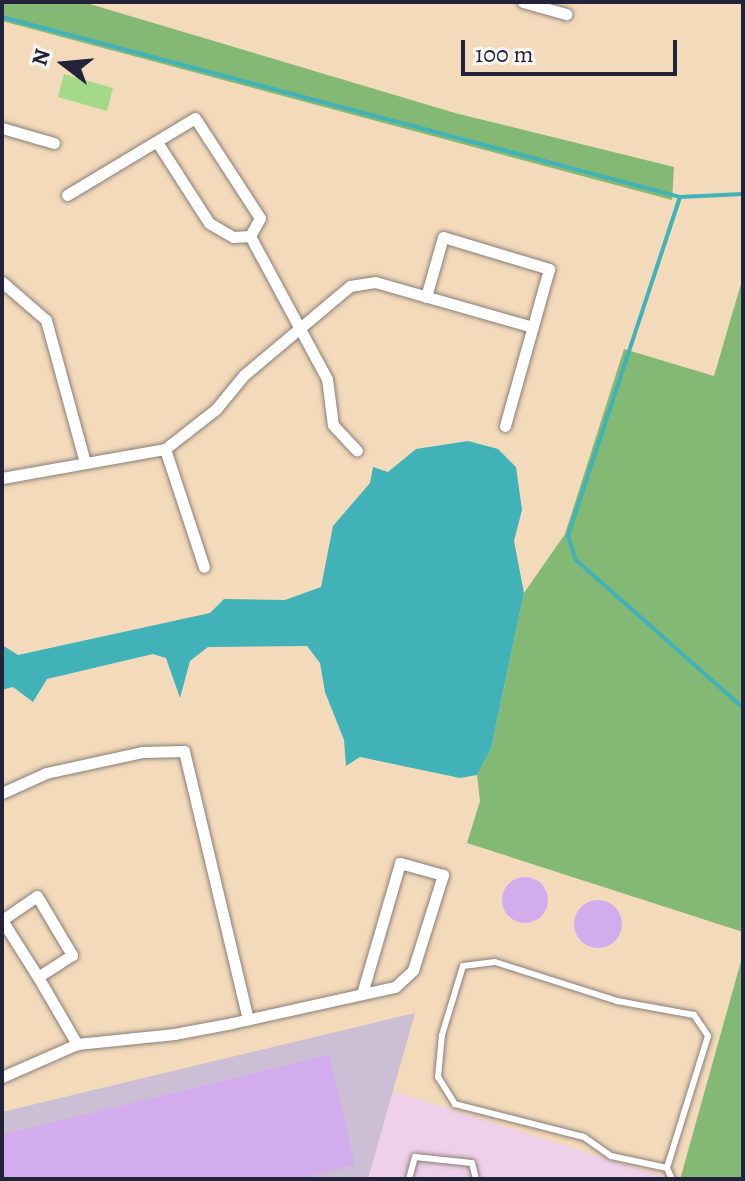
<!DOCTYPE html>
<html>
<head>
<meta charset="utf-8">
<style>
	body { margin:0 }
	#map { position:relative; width:745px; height:1181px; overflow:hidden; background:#f3daba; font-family:Alegreya,serif }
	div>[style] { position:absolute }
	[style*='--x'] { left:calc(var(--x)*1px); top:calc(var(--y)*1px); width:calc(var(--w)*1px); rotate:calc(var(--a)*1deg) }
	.built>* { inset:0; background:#eed0e8 }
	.industrial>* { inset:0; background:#ccbed4 }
	.green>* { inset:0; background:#a4d989 }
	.forest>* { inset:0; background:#83b975 }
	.water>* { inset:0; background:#41b2b8 }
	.stream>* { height:4px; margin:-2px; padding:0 2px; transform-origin:2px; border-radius:2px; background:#41b2b8 }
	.building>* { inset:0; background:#d3acee }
	.round { border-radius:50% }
	.roads { filter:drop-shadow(0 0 2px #8a7e7a) drop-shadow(0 0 2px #8a7e7a) }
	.lane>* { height:6px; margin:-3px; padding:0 3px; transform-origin:3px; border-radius:3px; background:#fff }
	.street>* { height:11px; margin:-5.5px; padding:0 5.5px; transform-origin:5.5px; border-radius:5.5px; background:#fff }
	span { translate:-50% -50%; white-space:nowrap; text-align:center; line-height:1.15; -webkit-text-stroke:7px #f6f6f2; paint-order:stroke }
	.frame { position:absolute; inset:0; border:4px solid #22223b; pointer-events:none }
	.north { position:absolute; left:24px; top:24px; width:80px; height:80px; -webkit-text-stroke:6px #f6f6f2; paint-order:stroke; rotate:286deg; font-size:22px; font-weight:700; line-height:32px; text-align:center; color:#22223b }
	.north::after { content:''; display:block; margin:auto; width:28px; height:36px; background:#22223b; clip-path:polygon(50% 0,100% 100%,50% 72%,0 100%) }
	.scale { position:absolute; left:461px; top:40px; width:216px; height:36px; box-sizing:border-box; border:4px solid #22223b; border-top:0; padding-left:10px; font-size:24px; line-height:28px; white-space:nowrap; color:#22223b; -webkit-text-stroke:6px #f6f6f2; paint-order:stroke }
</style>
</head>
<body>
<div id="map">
	<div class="built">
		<i style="clip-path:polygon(393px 1091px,667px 1178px,667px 1179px,368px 1179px)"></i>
	</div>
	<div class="industrial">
		<i style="clip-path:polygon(415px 1013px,368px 1179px,2px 1179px,2px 1112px)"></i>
	</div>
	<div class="green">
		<i style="clip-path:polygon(64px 74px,113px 88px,107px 111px,58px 97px)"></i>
	</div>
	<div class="forest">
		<i style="clip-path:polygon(2px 2px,83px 2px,455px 113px,674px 167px,672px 200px,2px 21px)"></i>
		<i style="clip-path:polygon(743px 277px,743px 932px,467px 843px,480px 801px,477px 775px,491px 749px,524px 593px,565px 534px,624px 349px,714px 376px)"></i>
		<i style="clip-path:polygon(743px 954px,743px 1179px,681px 1179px,681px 1176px)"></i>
	</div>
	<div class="water">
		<i style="clip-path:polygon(468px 441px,498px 449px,516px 467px,522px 510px,514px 541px,524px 593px,491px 749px,477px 775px,460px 778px,360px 757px,346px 766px,344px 740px,325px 692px,320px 663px,307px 646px,208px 647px,190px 661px,180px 698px,166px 658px,153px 654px,47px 679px,33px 702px,13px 687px,2px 690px,2px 645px,18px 655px,210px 613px,224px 599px,285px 600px,321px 587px,333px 526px,370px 483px,373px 467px,388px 472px,416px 449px)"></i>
	</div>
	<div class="stream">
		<i style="--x:2;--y:17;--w:701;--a:14.87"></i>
		<i style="--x:680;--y:197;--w:63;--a:-2.7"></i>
		<i style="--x:680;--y:197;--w:357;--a:108.3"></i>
		<i style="--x:568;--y:536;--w:25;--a:72"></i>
		<i style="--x:576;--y:560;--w:223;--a:41.5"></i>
	</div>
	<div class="building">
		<i class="round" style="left:502px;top:877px;width:46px;height:46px"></i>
		<i class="round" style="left:574px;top:900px;width:48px;height:48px"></i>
		<i style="clip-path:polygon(329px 1055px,355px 1165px,300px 1179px,2px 1179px,2px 1135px)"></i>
	</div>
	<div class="roads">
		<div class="lane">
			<i style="--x:667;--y:1168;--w:57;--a:-167.9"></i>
			<i style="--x:611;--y:1156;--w:33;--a:-145"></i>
			<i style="--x:584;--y:1137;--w:133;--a:-165.7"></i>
			<i style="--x:455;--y:1104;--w:32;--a:-122"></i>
			<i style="--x:438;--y:1077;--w:42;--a:-84.6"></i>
			<i style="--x:442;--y:1035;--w:72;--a:-73.1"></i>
			<i style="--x:463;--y:966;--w:32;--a:-7"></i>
			<i style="--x:495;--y:962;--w:128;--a:17.7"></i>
			<i style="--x:617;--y:1001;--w:78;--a:10.3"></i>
			<i style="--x:694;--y:1015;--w:25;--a:56"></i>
			<i style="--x:708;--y:1036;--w:138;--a:107.3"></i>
			<i style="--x:667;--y:1168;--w:12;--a:66"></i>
			<i style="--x:409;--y:1179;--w:23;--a:-75"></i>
			<i style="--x:415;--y:1157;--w:57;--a:6"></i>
			<i style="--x:472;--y:1163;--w:16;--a:76"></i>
		</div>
		<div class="street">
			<i style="--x:523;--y:2;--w:45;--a:15.6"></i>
			<i style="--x:2;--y:128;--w:54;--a:16.1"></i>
			<i style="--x:157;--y:142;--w:96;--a:57.3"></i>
			<i style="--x:209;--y:223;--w:28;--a:30"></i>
			<i style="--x:233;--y:237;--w:17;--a:-3"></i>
			<i style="--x:67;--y:195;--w:149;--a:-31"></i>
			<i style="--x:195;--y:118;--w:119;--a:57"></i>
			<i style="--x:260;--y:218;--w:21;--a:119"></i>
			<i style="--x:250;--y:236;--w:162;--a:61.7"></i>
			<i style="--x:327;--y:379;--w:46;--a:82.6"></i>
			<i style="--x:333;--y:425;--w:35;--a:47"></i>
			<i style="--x:2;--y:282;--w:58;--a:40.8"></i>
			<i style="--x:46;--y:320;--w:148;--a:74.7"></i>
			<i style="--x:426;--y:297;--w:62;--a:-74.2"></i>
			<i style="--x:443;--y:237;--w:111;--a:16.8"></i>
			<i style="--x:549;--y:269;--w:163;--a:105.7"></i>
			<i style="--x:165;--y:449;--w:124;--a:71.7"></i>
			<i style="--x:2;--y:478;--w:166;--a:-10.1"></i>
			<i style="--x:165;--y:449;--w:65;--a:-38.1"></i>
			<i style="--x:216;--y:409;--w:44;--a:-50.5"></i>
			<i style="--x:244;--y:375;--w:138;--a:-40"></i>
			<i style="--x:350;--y:286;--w:25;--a:-9"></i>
			<i style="--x:375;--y:282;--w:164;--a:15.9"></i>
			<i style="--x:2;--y:793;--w:48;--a:-24.4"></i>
			<i style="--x:46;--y:773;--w:98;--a:-12.3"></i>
			<i style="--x:142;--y:752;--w:42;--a:-1.4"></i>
			<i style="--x:184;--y:751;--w:276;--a:76.6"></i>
			<i style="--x:2;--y:920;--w:42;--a:-34.4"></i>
			<i style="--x:37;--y:896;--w:69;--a:59.3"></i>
			<i style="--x:72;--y:955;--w:40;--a:147.1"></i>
			<i style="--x:38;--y:977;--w:67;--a:-122.3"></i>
			<i style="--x:38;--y:977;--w:78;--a:59.8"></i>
			<i style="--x:2;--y:1077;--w:82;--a:-23.7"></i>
			<i style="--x:77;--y:1044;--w:98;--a:-5.9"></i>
			<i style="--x:174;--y:1034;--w:59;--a:-10.7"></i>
			<i style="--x:232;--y:1023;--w:167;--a:-12.5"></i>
			<i style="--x:395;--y:987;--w:25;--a:-43"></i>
			<i style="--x:413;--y:970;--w:100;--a:-72.5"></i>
			<i style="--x:443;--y:875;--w:45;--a:-164.4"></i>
			<i style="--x:400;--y:863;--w:136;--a:106.2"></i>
		</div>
	</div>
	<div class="frame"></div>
	<div class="north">N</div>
	<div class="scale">100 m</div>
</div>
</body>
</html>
